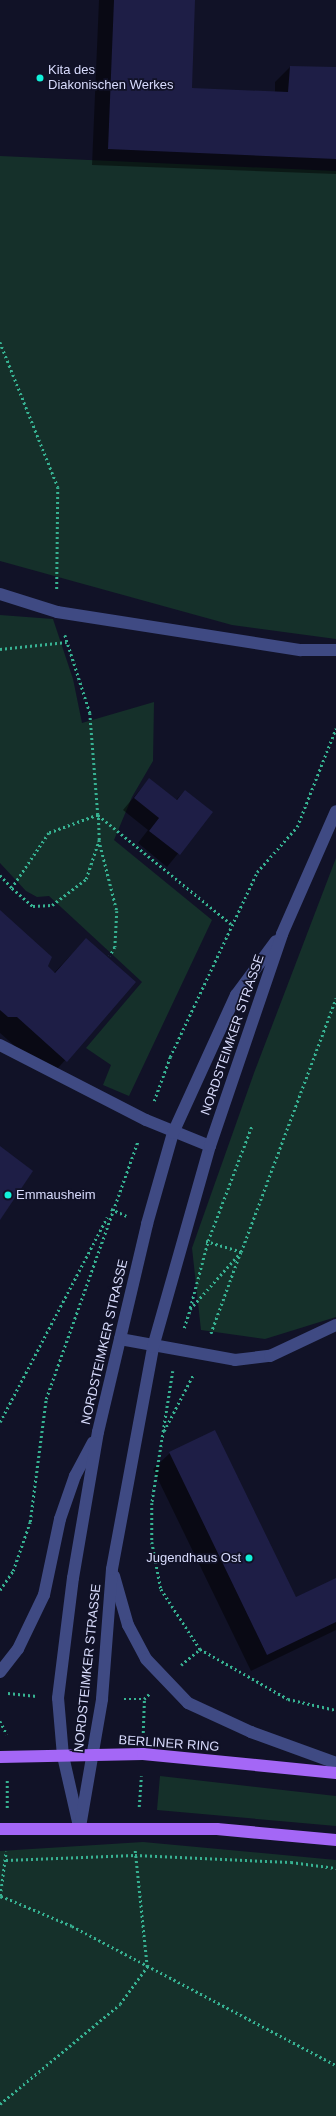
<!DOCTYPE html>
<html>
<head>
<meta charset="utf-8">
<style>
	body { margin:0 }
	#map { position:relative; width:336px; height:2116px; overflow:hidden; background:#111227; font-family:Helvetica,sans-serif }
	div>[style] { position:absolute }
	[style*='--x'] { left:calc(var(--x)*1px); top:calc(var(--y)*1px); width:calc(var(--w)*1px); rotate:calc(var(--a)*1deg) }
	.green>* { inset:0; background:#15302a }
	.shadow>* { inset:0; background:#0007 }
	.building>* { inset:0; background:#1e1e46 }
	.path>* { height:2.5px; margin-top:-1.25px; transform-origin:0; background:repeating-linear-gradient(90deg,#37b292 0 2px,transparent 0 5px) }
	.minor>* { height:12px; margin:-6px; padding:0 6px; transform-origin:6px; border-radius:6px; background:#3f4a83 }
	.major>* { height:12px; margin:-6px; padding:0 6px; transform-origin:6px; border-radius:6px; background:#a467f6 }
	.dots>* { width:11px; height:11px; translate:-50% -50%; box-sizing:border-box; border:2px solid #111227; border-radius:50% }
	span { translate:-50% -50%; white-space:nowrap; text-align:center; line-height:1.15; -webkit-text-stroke:3.5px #111227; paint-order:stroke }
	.poi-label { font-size:13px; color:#d9dcfd }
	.left { translate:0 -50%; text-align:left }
	.right { translate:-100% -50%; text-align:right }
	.street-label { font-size:13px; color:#d9dcfd }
</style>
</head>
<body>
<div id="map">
	<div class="green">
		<i style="clip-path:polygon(0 156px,336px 171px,336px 639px,232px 625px,0 561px)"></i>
		<i style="clip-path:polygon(0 615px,53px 619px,73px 679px,82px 723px,154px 702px,153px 761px,132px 797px,114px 840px,212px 920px,129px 1096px,103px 1085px,111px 1065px,86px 1048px,142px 982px,49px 896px,37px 897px,26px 891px,0 863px)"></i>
		<i style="clip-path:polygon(336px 858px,336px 1317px,265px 1339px,201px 1330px,192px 1248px,254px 1073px)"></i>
		<i style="clip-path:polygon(160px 1776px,336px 1796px,336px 1826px,157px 1810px)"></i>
		<i style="clip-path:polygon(143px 1842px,336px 1860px,336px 2116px,0 2116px,0 1851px)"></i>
	</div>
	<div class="shadow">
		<i style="clip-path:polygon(99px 0,194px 0,191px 89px,275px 93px,275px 82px,290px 67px,336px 68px,336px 174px,92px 165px)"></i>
		<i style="clip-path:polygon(149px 779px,176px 800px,185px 791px,212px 812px,167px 867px,138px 843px,148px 830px,123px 810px)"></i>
		<i style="clip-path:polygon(0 912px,54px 973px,86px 939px,135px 982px,50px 1077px,0 1033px)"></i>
		<i style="clip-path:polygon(170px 1453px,296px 1599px,336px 1579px,336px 1630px,251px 1671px,153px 1469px)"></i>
	</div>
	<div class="building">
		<i style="clip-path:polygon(114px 0,195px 0,192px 88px,288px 92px,290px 66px,336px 67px,336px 159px,108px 149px)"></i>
		<i style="clip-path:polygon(149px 778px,177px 800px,185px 790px,213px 812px,180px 855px,149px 831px,159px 818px,134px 798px)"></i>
		<i style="clip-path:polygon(0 910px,52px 957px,48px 966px,55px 973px,86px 938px,136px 982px,67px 1062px,17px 1017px,8px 1017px,0 1010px)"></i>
		<i style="clip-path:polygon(0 1146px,33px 1171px,0 1220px)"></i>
		<i style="clip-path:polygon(215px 1430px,296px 1597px,336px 1578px,336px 1622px,267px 1655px,169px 1452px)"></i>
	</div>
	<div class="path">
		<i style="--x:0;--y:342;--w:156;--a:68.2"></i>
		<i style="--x:58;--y:487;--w:103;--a:90.6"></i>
		<i style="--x:65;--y:635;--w:82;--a:72.2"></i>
		<i style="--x:90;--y:713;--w:102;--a:85.5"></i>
		<i style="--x:98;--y:815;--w:172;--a:39.3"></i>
		<i style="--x:0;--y:649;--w:67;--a:-6"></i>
		<i style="--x:99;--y:840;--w:73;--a:75.8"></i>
		<i style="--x:117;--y:911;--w:36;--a:93"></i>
		<i style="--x:115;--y:947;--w:10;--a:119"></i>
		<i style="--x:0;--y:875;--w:18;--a:47"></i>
		<i style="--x:12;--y:888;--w:28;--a:41"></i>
		<i style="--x:33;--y:906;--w:19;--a:-3"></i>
		<i style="--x:52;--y:905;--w:43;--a:-37.4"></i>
		<i style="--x:86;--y:879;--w:41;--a:-71.6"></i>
		<i style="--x:99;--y:840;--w:25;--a:-92"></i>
		<i style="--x:98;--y:815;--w:52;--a:159.8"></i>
		<i style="--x:49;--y:833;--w:66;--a:123.9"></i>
		<i style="--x:154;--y:1101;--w:47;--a:-70"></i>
		<i style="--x:170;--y:1057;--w:204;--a:-64.8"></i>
		<i style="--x:257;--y:872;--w:60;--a:-48.4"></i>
		<i style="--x:297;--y:827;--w:106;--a:-68.5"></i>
		<i style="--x:111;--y:1209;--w:17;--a:24"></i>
		<i style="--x:206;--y:1241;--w:37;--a:17"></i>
		<i style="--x:241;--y:1252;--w:87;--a:110.1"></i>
		<i style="--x:190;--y:1308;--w:69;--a:-75"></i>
		<i style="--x:208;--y:1241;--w:124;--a:-69.2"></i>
		<i style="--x:184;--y:1328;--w:20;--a:-72"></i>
		<i style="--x:190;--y:1309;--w:76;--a:-48.2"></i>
		<i style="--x:241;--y:1252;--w:271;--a:-69.5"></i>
		<i style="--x:173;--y:1371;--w:134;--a:99"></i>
		<i style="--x:152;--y:1503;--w:39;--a:90"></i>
		<i style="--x:152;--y:1542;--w:48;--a:79.2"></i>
		<i style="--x:161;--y:1589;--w:72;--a:57"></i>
		<i style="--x:0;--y:1422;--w:231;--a:-62.4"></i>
		<i style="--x:164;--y:1431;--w:63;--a:-62.6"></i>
		<i style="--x:0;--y:1590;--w:23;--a:-56"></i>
		<i style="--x:13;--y:1571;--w:52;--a:-70.9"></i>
		<i style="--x:30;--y:1522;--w:124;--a:-82.6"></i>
		<i style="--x:46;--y:1399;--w:274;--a:-70.4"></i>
		<i style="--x:181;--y:1665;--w:25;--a:-40"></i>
		<i style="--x:200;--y:1649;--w:101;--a:29.6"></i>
		<i style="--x:288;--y:1699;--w:49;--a:12.9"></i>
		<i style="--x:8;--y:1693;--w:29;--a:6"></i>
		<i style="--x:124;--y:1699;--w:20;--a:0"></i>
		<i style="--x:144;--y:1699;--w:7;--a:-45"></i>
		<i style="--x:0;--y:1721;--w:15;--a:62"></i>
		<i style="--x:143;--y:1733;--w:34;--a:-88"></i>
		<i style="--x:139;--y:1807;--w:31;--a:-86"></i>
		<i style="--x:7;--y:1808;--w:29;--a:-90"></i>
		<i style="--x:6;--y:1860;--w:129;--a:-2.2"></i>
		<i style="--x:135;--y:1855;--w:156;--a:2.6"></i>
		<i style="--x:291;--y:1862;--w:45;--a:7.6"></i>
		<i style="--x:0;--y:1896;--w:45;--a:-82.4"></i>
		<i style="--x:0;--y:1898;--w:2;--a:-63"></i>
		<i style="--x:1;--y:1896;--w:77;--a:22.9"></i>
		<i style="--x:72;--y:1926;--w:298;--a:27.8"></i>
		<i style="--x:0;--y:2104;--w:156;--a:-39.8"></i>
		<i style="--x:120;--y:2004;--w:46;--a:-53.9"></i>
		<i style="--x:147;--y:1967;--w:118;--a:-95.9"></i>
	</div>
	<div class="minor">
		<i style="--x:0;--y:594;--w:60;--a:17.5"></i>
		<i style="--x:57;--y:612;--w:247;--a:8.9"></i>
		<i style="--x:301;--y:650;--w:35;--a:0"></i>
		<i style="--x:0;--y:1045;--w:164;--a:27.2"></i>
		<i style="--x:146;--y:1120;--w:69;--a:22.1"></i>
		<i style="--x:120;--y:1339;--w:117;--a:10.3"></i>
		<i style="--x:235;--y:1360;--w:35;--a:-7"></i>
		<i style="--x:270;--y:1356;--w:73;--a:-25.2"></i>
		<i style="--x:114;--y:1576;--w:51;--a:74.1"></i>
		<i style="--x:128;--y:1625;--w:38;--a:62"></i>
		<i style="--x:146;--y:1659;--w:61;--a:46.3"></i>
		<i style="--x:188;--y:1703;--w:69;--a:24.7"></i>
		<i style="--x:251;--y:1732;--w:90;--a:20"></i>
		<i style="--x:0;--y:1672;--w:29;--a:-52"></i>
		<i style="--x:18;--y:1649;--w:60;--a:-64.3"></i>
		<i style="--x:44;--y:1595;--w:78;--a:-78.1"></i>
		<i style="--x:60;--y:1519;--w:46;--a:-70.8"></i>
		<i style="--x:75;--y:1476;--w:38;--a:-62"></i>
		<i style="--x:78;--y:1822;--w:68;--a:-102.8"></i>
		<i style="--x:63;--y:1756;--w:58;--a:-94.9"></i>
		<i style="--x:58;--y:1698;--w:121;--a:-82.9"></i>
		<i style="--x:73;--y:1578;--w:148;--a:-80.3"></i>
		<i style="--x:98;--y:1432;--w:214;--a:-76.7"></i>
		<i style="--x:147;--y:1224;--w:95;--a:-74.1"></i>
		<i style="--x:173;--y:1133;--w:152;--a:-65.5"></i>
		<i style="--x:236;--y:995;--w:67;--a:-53.5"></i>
		<i style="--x:80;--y:1827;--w:130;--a:-80.2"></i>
		<i style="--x:102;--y:1699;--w:130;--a:-85.6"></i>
		<i style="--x:112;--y:1569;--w:226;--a:-79.5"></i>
		<i style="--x:153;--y:1347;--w:209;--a:-74.2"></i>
		<i style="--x:210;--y:1146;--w:224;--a:-71.2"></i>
		<i style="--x:282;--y:934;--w:134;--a:-66.3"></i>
	</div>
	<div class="major">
		<i style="--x:0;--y:1757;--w:143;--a:-1.2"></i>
		<i style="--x:143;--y:1754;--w:194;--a:5.6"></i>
		<i style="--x:0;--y:1829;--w:217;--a:0"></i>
		<i style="--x:217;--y:1829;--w:120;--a:5.3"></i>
	</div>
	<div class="dots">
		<i style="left:40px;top:78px;background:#11f1da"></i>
		<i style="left:8px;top:1195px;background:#11f1da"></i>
		<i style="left:249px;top:1558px;background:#11f1da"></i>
	</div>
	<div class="poi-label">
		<span class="left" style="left:48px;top:78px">Kita des<br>Diakonischen Werkes</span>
		<span class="left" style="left:16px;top:1195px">Emmausheim</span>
		<span class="right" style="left:241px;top:1558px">Jugendhaus Ost</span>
	</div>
	<div class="street-label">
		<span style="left:233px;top:1035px;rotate:-71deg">NORDSTEIMKER STRASSE</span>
		<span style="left:105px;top:1342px;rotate:-77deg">NORDSTEIMKER STRASSE</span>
		<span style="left:88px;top:1668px;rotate:-84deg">NORDSTEIMKER STRASSE</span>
		<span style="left:169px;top:1744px;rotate:4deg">BERLINER RING</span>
	</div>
</div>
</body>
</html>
